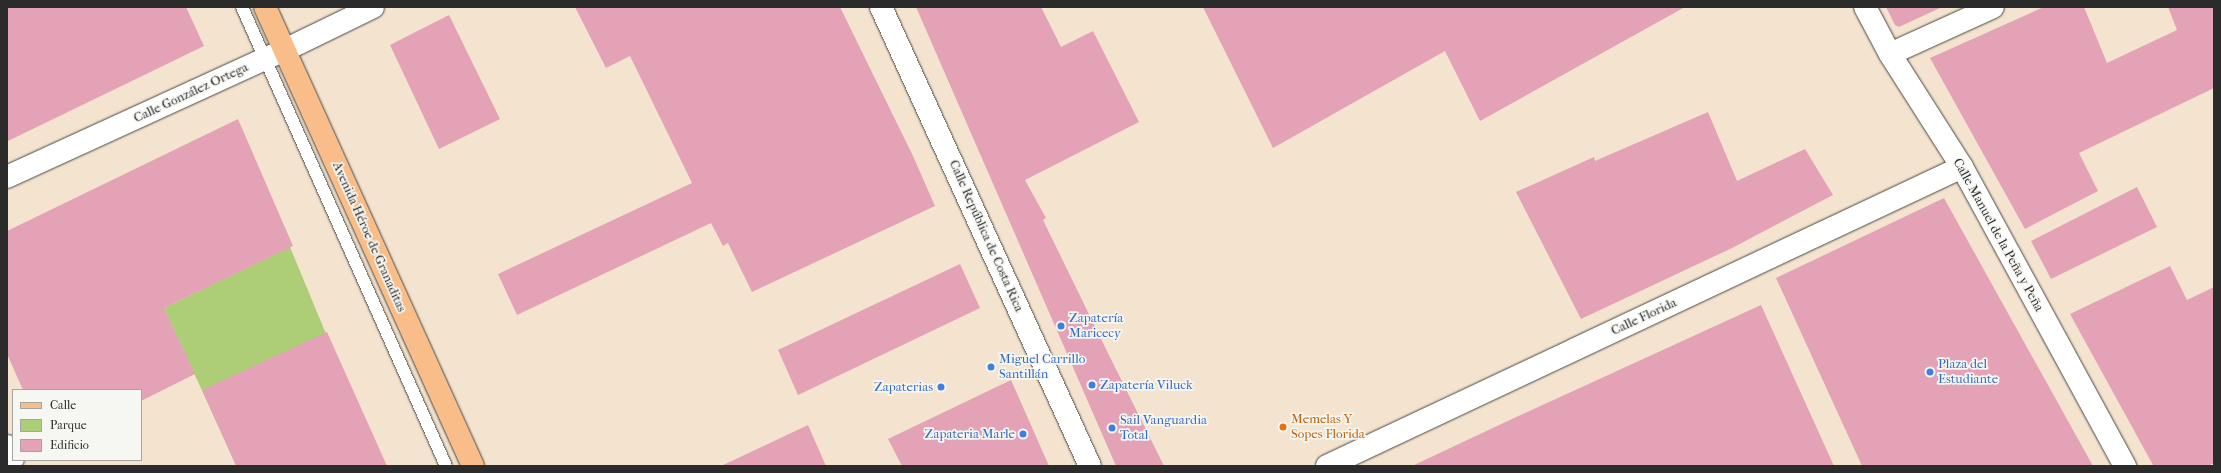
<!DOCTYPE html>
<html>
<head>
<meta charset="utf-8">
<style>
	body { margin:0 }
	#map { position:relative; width:2221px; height:473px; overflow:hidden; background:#f4e4cf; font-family:"IM FELL French Canon",serif }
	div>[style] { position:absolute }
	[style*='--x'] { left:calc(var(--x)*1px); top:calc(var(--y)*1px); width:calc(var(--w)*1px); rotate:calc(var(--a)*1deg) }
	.green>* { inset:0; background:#adce76 }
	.building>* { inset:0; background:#e3a2b6 }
	.roads { filter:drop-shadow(0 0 1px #494744) drop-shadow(0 0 1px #494744) }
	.service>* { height:12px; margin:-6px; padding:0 6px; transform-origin:6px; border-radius:6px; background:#fff }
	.minor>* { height:22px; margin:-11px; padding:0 11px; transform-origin:11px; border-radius:11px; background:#fff }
	.primary>* { height:22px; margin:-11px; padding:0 11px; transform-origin:11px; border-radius:11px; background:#f8bd88 }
	.dots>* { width:11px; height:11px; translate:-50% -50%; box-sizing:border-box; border:2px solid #f6f6f2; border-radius:50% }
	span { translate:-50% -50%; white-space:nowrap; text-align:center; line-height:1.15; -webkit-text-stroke:3.5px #f6f6f2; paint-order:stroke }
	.street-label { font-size:13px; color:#2b2b2b }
	.shop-label { font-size:13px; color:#366cbe }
	.left { translate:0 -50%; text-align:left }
	.right { translate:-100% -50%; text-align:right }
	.food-label { font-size:13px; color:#c56008 }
	.frame { position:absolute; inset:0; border:8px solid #2b2b2b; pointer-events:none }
	.legend { position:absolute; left:12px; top:389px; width:130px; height:72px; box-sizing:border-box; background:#f6f6f2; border:1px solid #a5a5a2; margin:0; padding:5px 7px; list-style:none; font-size:12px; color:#2b2b2b }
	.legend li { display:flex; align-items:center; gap:8px; height:20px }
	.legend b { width:20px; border:1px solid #a5a5a2 }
</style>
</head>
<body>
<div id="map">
	<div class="green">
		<i style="clip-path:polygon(290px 247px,353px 399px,234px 460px,164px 308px)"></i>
	</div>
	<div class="building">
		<i style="clip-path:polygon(7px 7px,186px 7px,204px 46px,8px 141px)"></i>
		<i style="clip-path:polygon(575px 7px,840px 7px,913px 156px,935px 206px,752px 292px,728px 243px,723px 246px,711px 223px,517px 315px,498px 274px,692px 183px,630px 56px,606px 68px)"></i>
		<i style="clip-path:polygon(916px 7px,1041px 7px,1061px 47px,1093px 31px,1139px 122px,1025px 180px,1046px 218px,1043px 220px,1104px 345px,1164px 466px,1116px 466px)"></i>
		<i style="clip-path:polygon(1203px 7px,1685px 7px,1480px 121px,1445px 51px,1273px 148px)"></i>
		<i style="clip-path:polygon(1886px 7px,1942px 7px,1899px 27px,1895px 25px)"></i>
		<i style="clip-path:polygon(2044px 7px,2084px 7px,2107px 63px,2177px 30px,2168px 7px,2214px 7px,2214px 88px,2079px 153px,2098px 191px,2025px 229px,1930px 58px)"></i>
		<i style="clip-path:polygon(449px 15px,500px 119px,439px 149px,390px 45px)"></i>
		<i style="clip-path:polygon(1708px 112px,1737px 181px,1805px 149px,1833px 195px,1732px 248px,1581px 319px,1516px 192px,1594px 157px,1595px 161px)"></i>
		<i style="clip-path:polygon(238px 119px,293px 246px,164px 308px,195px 374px,141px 401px,141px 390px,23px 390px,7px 354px,7px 231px)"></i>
		<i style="clip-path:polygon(2137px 187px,2157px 227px,2051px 279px,2031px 241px)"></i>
		<i style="clip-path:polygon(1944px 198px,2093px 466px,1862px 466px,1776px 278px)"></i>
		<i style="clip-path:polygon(960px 264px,980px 308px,798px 395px,778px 350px)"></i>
		<i style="clip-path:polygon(2170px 266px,2187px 300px,2214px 287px,2214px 463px,2208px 466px,2153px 465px,2070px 314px)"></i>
		<i style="clip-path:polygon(1761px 305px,1834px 466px,1412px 466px,1514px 418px)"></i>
		<i style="clip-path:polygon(327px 332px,387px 466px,236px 466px,202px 390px)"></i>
		<i style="clip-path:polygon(1011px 380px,1049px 466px,902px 466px,888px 439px)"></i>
		<i style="clip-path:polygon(808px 425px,826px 466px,721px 466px)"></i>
	</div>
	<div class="roads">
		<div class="service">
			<i style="--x:242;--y:7;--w:502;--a:66.04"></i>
		</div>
		<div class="minor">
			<i style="--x:881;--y:7;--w:504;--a:65.52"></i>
			<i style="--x:1865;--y:7;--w:53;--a:62"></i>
			<i style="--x:1890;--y:54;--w:134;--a:57.5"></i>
			<i style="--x:1962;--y:167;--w:341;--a:61.4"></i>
			<i style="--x:1890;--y:54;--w:113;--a:-24.5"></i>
			<i style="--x:7;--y:177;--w:306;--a:-24.6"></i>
			<i style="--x:285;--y:50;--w:98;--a:-26"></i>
			<i style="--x:7;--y:446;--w:14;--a:65"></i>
			<i style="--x:1327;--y:466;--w:702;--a:-25.21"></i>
		</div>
		<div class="primary">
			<i style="--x:265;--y:7;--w:504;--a:65.62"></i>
		</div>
	</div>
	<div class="dots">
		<i style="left:1061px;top:326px;background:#3f7fe0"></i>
		<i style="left:991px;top:367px;background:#3f7fe0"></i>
		<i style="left:1930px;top:372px;background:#3f7fe0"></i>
		<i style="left:1092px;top:385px;background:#3f7fe0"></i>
		<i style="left:941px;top:387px;background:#3f7fe0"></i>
		<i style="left:1283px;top:427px;background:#e8710a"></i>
		<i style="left:1112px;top:428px;background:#3f7fe0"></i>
		<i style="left:1023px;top:434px;background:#3f7fe0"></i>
	</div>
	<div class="street-label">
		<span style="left:191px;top:93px;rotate:-25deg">Calle González Ortega</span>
		<span style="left:1998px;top:235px;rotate:61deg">Calle Manuel de la Peña y Peña</span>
		<span style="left:986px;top:236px;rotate:66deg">Calle República de Costa Rica</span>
		<span style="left:369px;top:237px;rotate:66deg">Avenida Héroe de Granaditas</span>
		<span style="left:1644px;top:317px;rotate:-25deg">Calle Florida</span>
	</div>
	<div class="shop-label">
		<span class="left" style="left:1069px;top:326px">Zapatería<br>Maricecy</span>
		<span class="left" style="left:999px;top:367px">Miguel Carrillo<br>Santillán</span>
		<span class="left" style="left:1938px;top:372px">Plaza del<br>Estudiante</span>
		<span class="left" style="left:1100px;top:385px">Zapatería Viluck</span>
		<span class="right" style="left:933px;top:387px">Zapaterias</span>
		<span class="left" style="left:1120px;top:428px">Sail Vanguardia<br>Total</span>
		<span class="right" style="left:1015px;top:434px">Zapateria Marle</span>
	</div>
	<div class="food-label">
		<span class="left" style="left:1291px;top:427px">Memelas Y<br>Sopes Florida</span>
	</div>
	<div class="frame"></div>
	<ul class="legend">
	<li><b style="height:5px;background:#f8bd88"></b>Calle</li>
	<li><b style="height:11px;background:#adce76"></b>Parque</li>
	<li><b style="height:11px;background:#e3a2b6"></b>Edificio</li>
	</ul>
</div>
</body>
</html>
